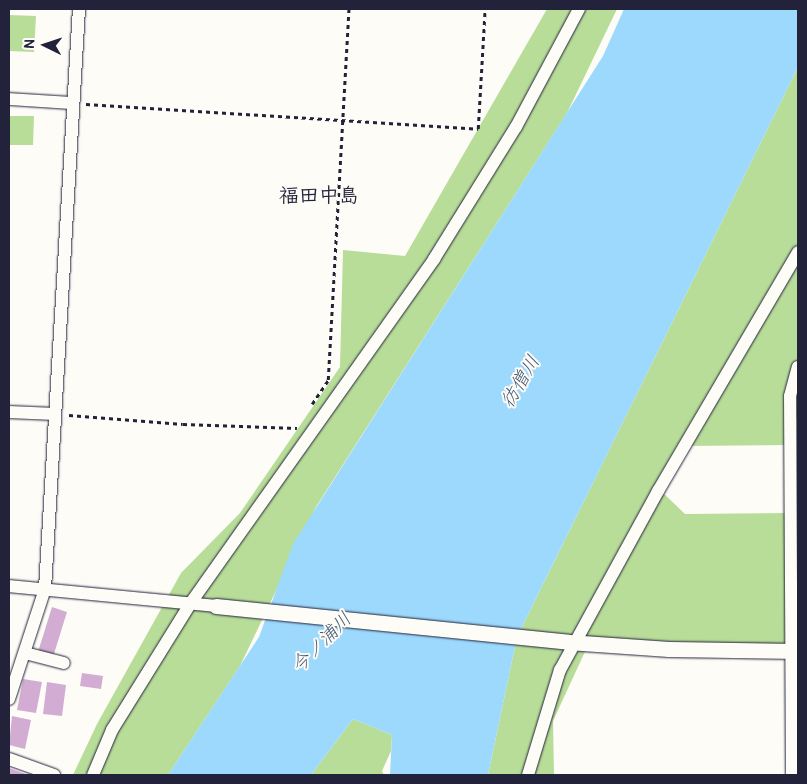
<!DOCTYPE html>
<html>
<head>
<meta charset="utf-8">
<style>
	body { margin:0 }
	#map { position:relative; width:807px; height:784px; overflow:hidden; background:#fdfcf7; font-family:Pangolin,"Klee One",sans-serif }
	div>[style] { position:absolute }
	[style*='--x'] { left:calc(var(--x)*1px); top:calc(var(--y)*1px); width:calc(var(--w)*1px); rotate:calc(var(--a)*1deg) }
	.green>* { inset:0; background:#b8dd98 }
	.water>* { inset:0; background:#9cd9fd }
	.building>* { inset:0; background:#d3acd3 }
	.path>* { height:2.5px; margin-top:-1.25px; transform-origin:0; background:repeating-linear-gradient(90deg,#22223b 0 4px,transparent 0 8px) }
	.roads { filter:drop-shadow(0 0 1px #22223b) drop-shadow(0 0 1px #22223b) }
	.minor>* { height:12px; margin:-6px; padding:0 6px; transform-origin:6px; border-radius:6px; background:#fdfcf7 }
	.tertiary>* { height:15px; margin:-7.5px; padding:0 7.5px; transform-origin:7.5px; border-radius:7.5px; background:#fdfcf7 }
	span { translate:-50% -50%; white-space:nowrap; text-align:center; line-height:1.15; -webkit-text-stroke:4px #fdfcf7; paint-order:stroke }
	.water-label { font-size:19px; color:#475975; font-style:italic }
	.quarter-label { font-size:20px; color:#22223b; font-weight:700 }
	.frame { position:absolute; inset:0; border:10px solid #22223b; pointer-events:none }
	.north { position:absolute; left:20px; top:20px; width:50px; height:50px; -webkit-text-stroke:4px #fdfcf7; paint-order:stroke; rotate:274deg; font-size:14px; font-weight:700; line-height:20px; text-align:center; color:#22223b }
	.north::after { content:''; display:block; margin:auto; width:18px; height:22px; background:#22223b; clip-path:polygon(50% 0,100% 100%,50% 72%,0 100%) }
</style>
</head>
<body>
<div id="map">
	<div class="green">
		<i style="clip-path:polygon(547px 9px,617px 9px,567px 113px,316px 507px,240px 666px,168px 775px,73px 775px,97px 724px,181px 573px,240px 513px,340px 367px,343px 250px,405px 256px)"></i>
		<i style="clip-path:polygon(9px 15px,36px 16px,34px 52px,9px 51px)"></i>
		<i style="clip-path:polygon(798px 67px,798px 418px,790px 422px,790px 445px,685px 446px,660px 490px,685px 514px,789px 513px,792px 651px,589px 643px,553px 721px,554px 775px,488px 775px,517px 637px)"></i>
		<i style="clip-path:polygon(9px 116px,34px 116px,33px 145px,9px 145px)"></i>
		<i style="clip-path:polygon(353px 719px,392px 735px,391px 751px,382px 771px,384px 775px,311px 775px)"></i>
	</div>
	<div class="water">
		<i style="clip-path:polygon(624px 9px,798px 9px,798px 67px,517px 637px,488px 775px,390px 775px,392px 735px,353px 719px,311px 775px,168px 775px,259px 637px,293px 544px,603px 56px)"></i>
	</div>
	<div class="building">
		<i style="clip-path:polygon(52px 607px,67px 612px,53px 657px,38px 652px)"></i>
		<i style="clip-path:polygon(82px 673px,103px 676px,101px 689px,80px 686px)"></i>
		<i style="clip-path:polygon(23px 679px,42px 682px,36px 713px,17px 710px)"></i>
		<i style="clip-path:polygon(47px 682px,66px 685px,62px 716px,43px 714px)"></i>
		<i style="clip-path:polygon(12px 716px,31px 720px,25px 749px,9px 745px)"></i>
		<i style="clip-path:polygon(9px 768px,28px 775px,9px 775px)"></i>
	</div>
	<div class="path">
		<i style="--x:86;--y:104;--w:393;--a:3.6"></i>
		<i style="--x:478;--y:129;--w:120;--a:-86.7"></i>
		<i style="--x:312;--y:404;--w:29;--a:-56"></i>
		<i style="--x:328;--y:380;--w:372;--a:-86.8"></i>
		<i style="--x:69;--y:415;--w:114;--a:4.5"></i>
		<i style="--x:183;--y:424;--w:114;--a:2"></i>
	</div>
	<div class="roads">
		<div class="minor">
			<i style="--x:9;--y:99;--w:64;--a:3.6"></i>
			<i style="--x:9;--y:412;--w:46;--a:2.5"></i>
			<i style="--x:9;--y:586;--w:208;--a:5.5"></i>
			<i style="--x:25;--y:653;--w:40;--a:14.4"></i>
			<i style="--x:9;--y:699;--w:116;--a:-71.9"></i>
			<i style="--x:45;--y:589;--w:581;--a:-86.65"></i>
			<i style="--x:9;--y:759;--w:48;--a:19.6"></i>
			<i style="--x:93;--y:775;--w:49;--a:-67.1"></i>
			<i style="--x:112;--y:730;--w:148;--a:-58.2"></i>
			<i style="--x:190;--y:604;--w:423;--a:-54.7"></i>
			<i style="--x:434;--y:259;--w:155;--a:-58.2"></i>
			<i style="--x:516;--y:127;--w:134;--a:-61.9"></i>
			<i style="--x:528;--y:775;--w:110;--a:-73.1"></i>
			<i style="--x:560;--y:670;--w:204;--a:-61.3"></i>
			<i style="--x:658;--y:491;--w:277;--a:-59.6"></i>
			<i style="--x:792;--y:775;--w:379;--a:-90.3"></i>
			<i style="--x:790;--y:396;--w:30;--a:-75"></i>
		</div>
		<div class="tertiary">
			<i style="--x:216;--y:606;--w:354;--a:5.8"></i>
			<i style="--x:568;--y:642;--w:101;--a:4"></i>
			<i style="--x:669;--y:649;--w:129;--a:0.9"></i>
		</div>
	</div>
	<div class="water-label">
		<span style="left:521px;top:382px;rotate:-59deg">彷僧川</span>
		<span style="left:322px;top:643px;rotate:-45deg">今ノ浦川</span>
	</div>
	<div class="quarter-label">
		<span style="left:319px;top:195px">福田中島</span>
	</div>
	<div class="frame"></div>
	<div class="north">N</div>
</div>
</body>
</html>
